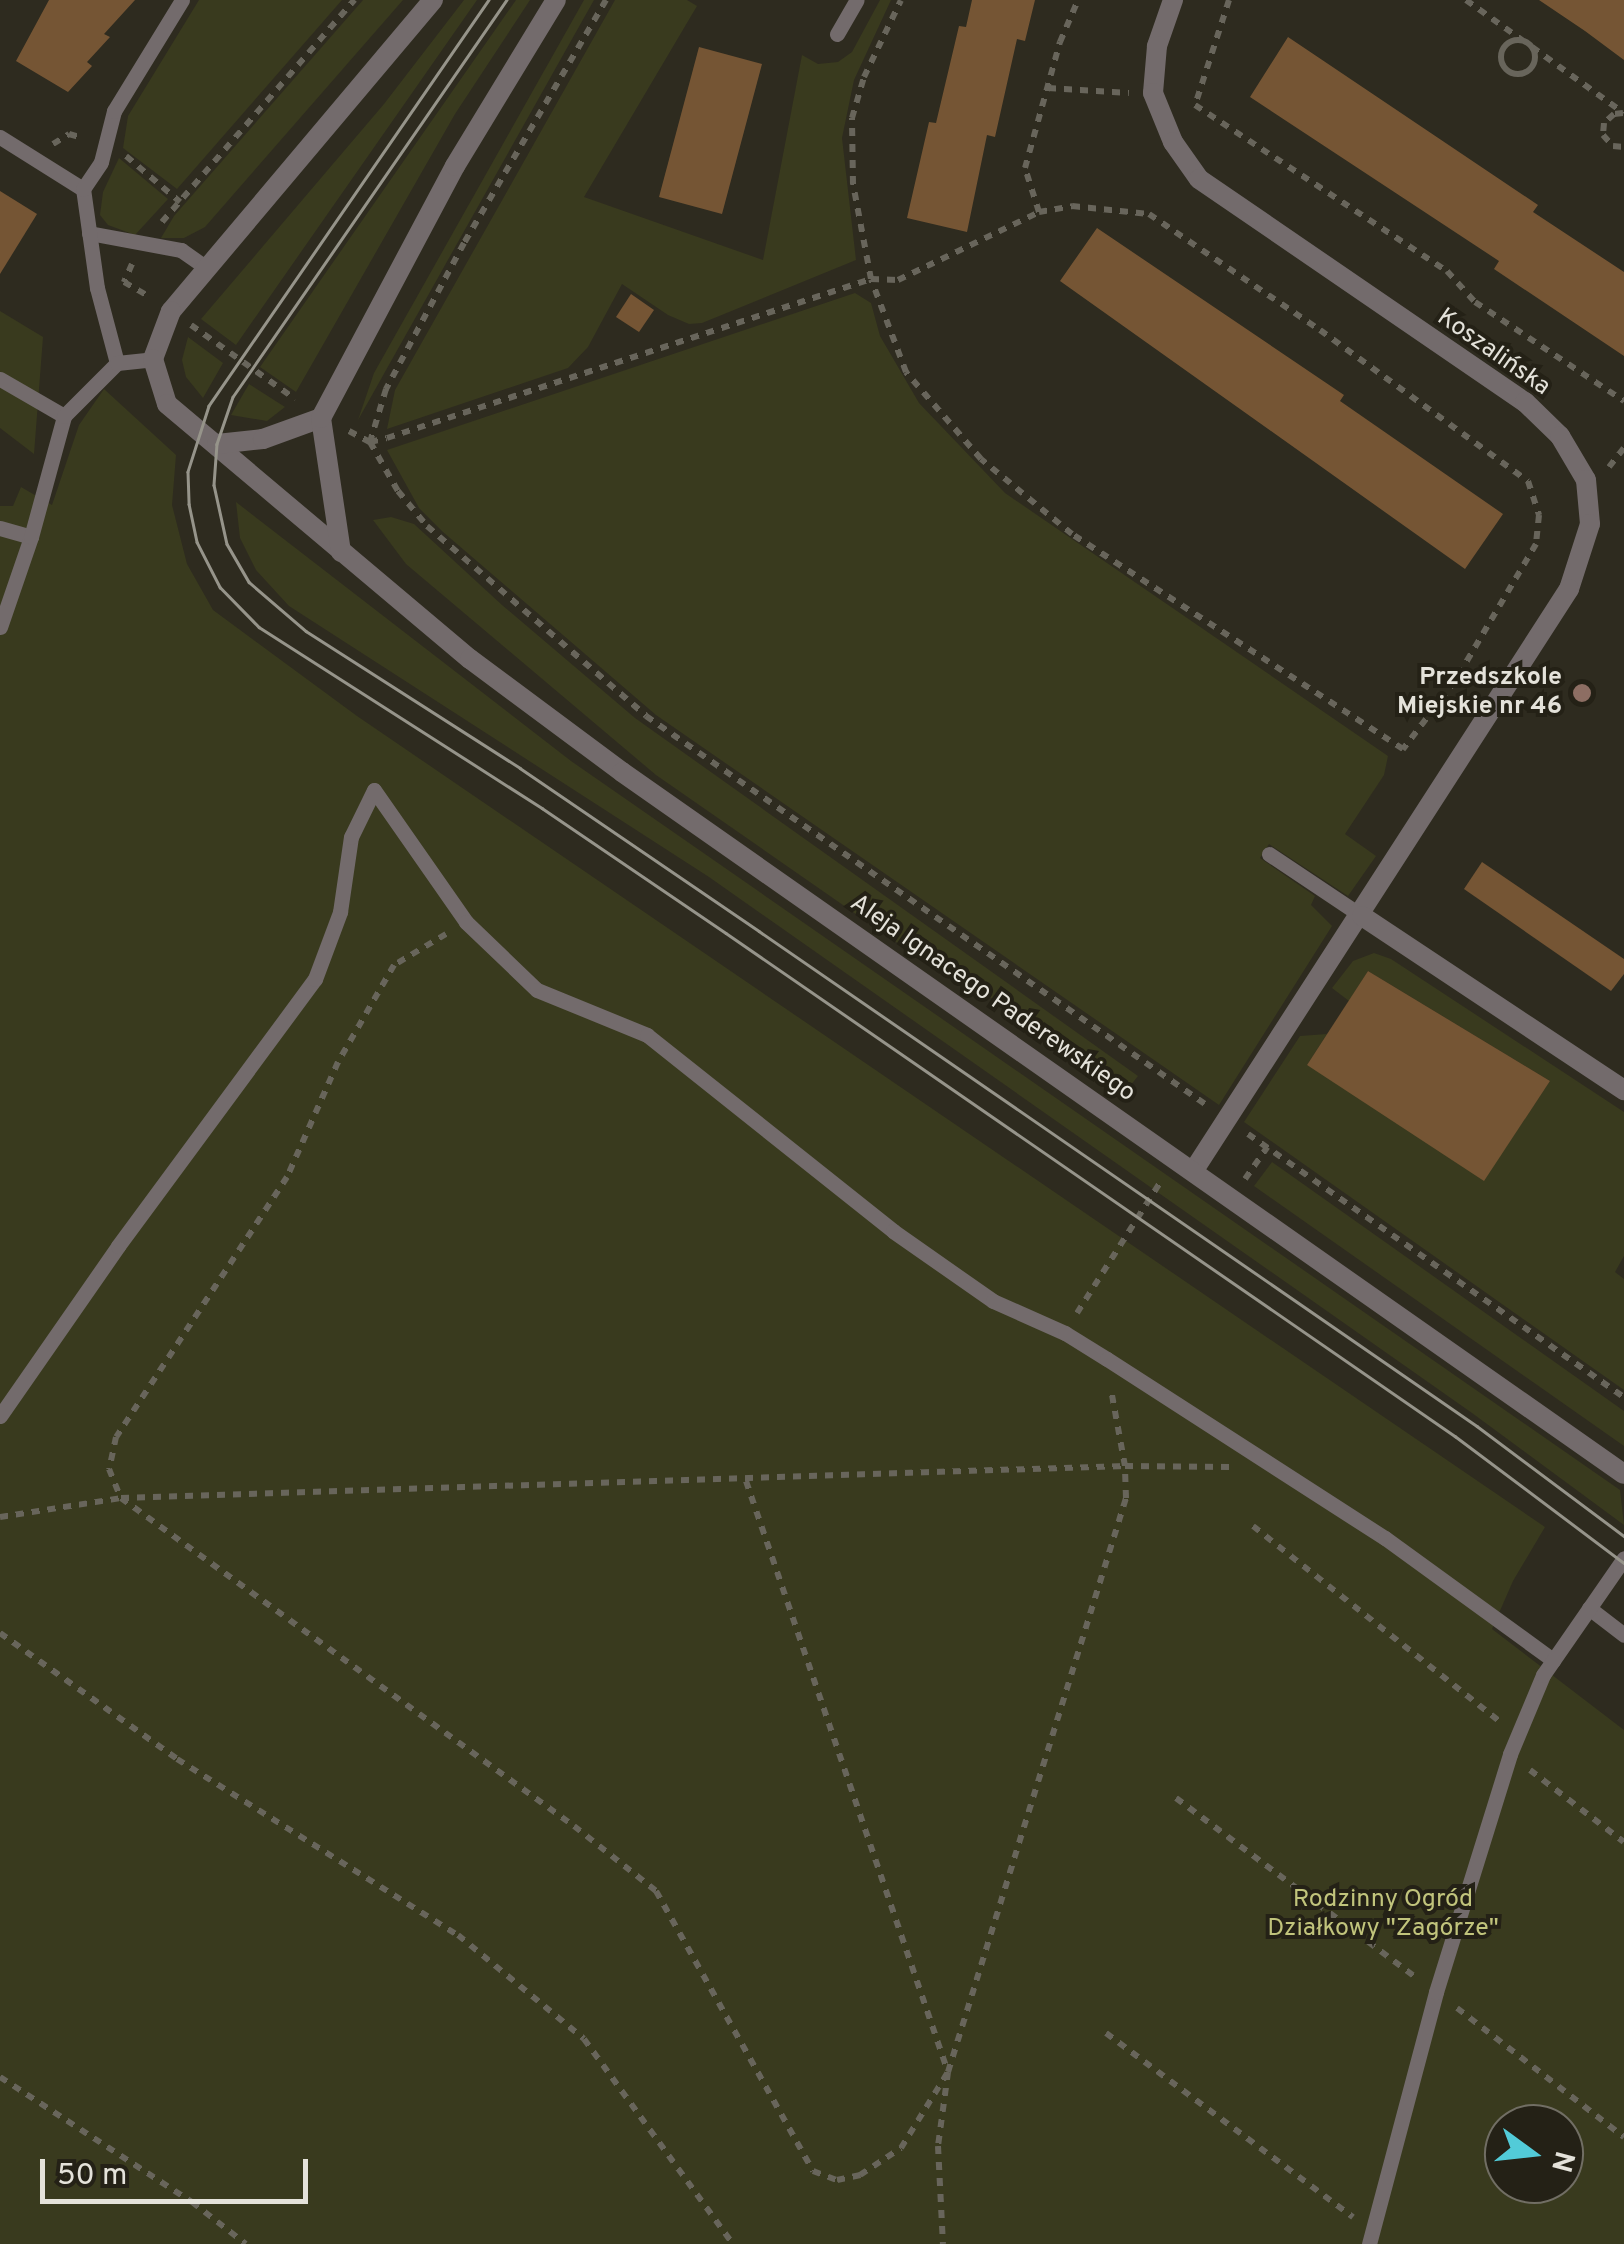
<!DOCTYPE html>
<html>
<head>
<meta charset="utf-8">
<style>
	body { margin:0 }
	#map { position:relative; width:1624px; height:2244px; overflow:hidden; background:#2e2b1f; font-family:Overpass,sans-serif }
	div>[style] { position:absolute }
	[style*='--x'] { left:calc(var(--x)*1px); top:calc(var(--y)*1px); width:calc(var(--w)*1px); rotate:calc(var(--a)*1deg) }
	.green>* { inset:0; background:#393a1e }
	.building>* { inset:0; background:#755534 }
	.path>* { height:6px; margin-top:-3px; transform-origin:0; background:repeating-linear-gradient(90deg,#68655b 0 8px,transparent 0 16px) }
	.path>.ring { margin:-3px; padding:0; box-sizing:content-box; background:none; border:6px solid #68655b; border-radius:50% }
	.service>* { height:15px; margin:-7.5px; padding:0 7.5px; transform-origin:7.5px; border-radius:7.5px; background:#736b6c }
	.minor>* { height:20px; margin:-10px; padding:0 10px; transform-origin:10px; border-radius:10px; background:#736b6c }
	.tertiary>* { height:20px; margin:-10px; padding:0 10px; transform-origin:10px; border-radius:10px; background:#736b6c }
	.tram>* { height:2.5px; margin:-1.25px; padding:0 1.25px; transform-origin:1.25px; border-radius:1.25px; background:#96948a }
	.dots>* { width:28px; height:28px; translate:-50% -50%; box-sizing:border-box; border:5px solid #242116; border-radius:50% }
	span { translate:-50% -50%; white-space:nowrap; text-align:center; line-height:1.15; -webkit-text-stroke:8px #242116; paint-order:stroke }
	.street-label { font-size:25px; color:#e4e2da }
	.poi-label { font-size:25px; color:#e4e2da; font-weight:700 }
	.right { translate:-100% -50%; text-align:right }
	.park-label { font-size:25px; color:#c1c47c }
	.north { position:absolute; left:1484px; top:2104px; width:100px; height:100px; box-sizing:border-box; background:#242116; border:2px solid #716e64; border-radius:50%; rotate:105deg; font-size:28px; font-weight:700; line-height:40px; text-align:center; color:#e4e2da }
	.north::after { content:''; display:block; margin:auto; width:35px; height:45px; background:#52cbd8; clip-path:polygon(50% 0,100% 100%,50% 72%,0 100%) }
	.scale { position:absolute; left:40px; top:2159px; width:268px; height:45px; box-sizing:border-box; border:5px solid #e4e2da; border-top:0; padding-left:12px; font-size:30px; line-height:35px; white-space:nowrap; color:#e4e2da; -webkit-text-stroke:8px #242116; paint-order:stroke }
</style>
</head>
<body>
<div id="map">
	<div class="green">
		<i style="clip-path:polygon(199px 0,342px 0,177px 189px,123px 148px,128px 116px)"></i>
		<i style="clip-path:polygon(363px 0,403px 0,205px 227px,184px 238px,161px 238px,174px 216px)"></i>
		<i style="clip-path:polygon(464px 0,477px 0,236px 345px,201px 319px,384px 104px)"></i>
		<i style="clip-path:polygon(516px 0,530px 0,455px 114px,296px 392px,260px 367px)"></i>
		<i style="clip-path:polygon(584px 0,594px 0,358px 420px,374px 373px)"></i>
		<i style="clip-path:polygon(615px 0,687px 0,697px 6px,584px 197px,763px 260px,802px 55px,818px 64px,838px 62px,852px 52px,880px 0,891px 0,854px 80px,842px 138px,856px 260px,702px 323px,689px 324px,668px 315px,622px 284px,588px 347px,568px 368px,387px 429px,395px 390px)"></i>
		<i style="clip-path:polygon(119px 158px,168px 199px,135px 235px,108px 225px,100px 215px,103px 192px)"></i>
		<i style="clip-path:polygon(855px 293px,871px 303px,880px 336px,919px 403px,1005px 493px,1388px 756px,1384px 775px,1345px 834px,1376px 856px,1348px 896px,1269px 844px,1260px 858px,1315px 896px,1311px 905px,1332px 926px,1219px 1105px,656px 715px,443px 532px,419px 508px,387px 450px)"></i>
		<i style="clip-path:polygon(0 311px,43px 337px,34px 454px,0 428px)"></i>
		<i style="clip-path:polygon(188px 337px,223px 363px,203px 398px,186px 377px,182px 360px)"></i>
		<i style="clip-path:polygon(249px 384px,285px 407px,267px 421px,231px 415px)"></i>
		<i style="clip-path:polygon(evenodd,104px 389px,176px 455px,172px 505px,187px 564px,213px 610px,357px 716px,1545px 1527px,1513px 1581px,1492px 1629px,1624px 1730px,1624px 2244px,0 2244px,0 506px,13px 506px,21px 487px,52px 505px,79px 425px,104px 389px,1504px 2124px,1564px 2124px,1564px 2184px,1504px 2184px,1504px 2124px)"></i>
		<i style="clip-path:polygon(236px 502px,571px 761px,1620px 1490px,1624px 1525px,1472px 1413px,709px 877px,289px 606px,256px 570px,240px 538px)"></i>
		<i style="clip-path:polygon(391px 517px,414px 524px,502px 605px,635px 718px,1138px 1076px,1130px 1086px,1030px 1018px,935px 969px,656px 775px,406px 564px,373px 520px)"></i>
		<i style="clip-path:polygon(1374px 953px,1391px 959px,1624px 1112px,1624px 1256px,1615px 1272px,1624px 1279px,1624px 1390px,1244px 1122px,1300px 1036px,1327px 1034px,1307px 1065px,1504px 1150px,1550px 1081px,1368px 971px,1349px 1001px,1332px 988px,1353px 961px)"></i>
		<i style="clip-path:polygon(1272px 1162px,1624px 1411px,1624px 1446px,1254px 1186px)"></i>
	</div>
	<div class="building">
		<i style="clip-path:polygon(49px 0,135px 0,104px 34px,110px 37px,87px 62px,92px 66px,68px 92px,16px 61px)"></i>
		<i style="clip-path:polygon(972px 0,1035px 0,1025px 41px,1017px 39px,995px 137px,987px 135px,967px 232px,907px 218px,929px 122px,936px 123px,959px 26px,966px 27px)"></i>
		<i style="clip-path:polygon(1539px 0,1624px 0,1624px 60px,1585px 31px)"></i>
		<i style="clip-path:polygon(1288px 37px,1538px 205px,1533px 212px,1624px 272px,1624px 356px,1494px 269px,1499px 261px,1250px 97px)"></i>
		<i style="clip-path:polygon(699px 47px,762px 64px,722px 214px,659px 197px)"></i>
		<i style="clip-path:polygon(0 191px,37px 214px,0 274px)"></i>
		<i style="clip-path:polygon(1097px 228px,1344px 395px,1340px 401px,1503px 514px,1465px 569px,1060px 281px)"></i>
		<i style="clip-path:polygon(631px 294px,654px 310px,639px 332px,616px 317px)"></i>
		<i style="clip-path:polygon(1482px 862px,1624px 959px,1624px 974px,1611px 991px,1464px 889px)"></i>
		<i style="clip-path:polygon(1368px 971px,1550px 1081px,1484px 1181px,1307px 1065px)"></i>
	</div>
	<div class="path">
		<i style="--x:606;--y:0;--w:281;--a:120.3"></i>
		<i style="--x:464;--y:243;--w:166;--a:118.1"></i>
		<i style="--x:386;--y:389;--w:55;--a:106.8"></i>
		<i style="--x:370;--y:442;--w:56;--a:60.3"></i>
		<i style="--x:398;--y:491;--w:45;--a:50.4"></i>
		<i style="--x:427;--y:526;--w:290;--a:40.9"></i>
		<i style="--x:646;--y:716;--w:680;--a:34.76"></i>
		<i style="--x:1229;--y:0;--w:110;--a:107.9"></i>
		<i style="--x:1195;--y:105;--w:302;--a:33.4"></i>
		<i style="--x:1447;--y:271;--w:42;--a:47.9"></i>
		<i style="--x:1475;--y:302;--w:179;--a:33.6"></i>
		<i style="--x:1466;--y:0;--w:69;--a:35.5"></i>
		<i class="ring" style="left:1501px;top:40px;width:28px;height:28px"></i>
		<i style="--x:1532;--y:47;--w:113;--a:35.7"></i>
		<i style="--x:1048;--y:88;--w:81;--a:3.5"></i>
		<i style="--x:1623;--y:113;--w:9;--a:174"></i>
		<i style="--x:1614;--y:114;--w:13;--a:138"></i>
		<i style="--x:1604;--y:123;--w:12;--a:95"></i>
		<i style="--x:1603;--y:135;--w:15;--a:48"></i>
		<i style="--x:1613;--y:146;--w:11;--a:5"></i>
		<i style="--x:53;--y:144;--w:19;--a:-32"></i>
		<i style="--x:69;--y:134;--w:15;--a:16"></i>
		<i style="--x:126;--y:156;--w:71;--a:40.4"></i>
		<i style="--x:1039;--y:212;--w:46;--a:-107.7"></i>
		<i style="--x:1025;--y:168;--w:131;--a:-74.5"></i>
		<i style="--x:1060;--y:42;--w:46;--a:-66.8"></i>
		<i style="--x:162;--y:222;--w:294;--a:-49.1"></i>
		<i style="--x:132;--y:264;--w:20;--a:114"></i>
		<i style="--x:124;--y:282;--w:28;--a:30"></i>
		<i style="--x:191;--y:325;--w:128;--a:35.4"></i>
		<i style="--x:349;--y:431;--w:24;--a:28"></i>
		<i style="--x:370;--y:442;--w:17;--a:-13"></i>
		<i style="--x:387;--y:438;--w:509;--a:-18.19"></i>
		<i style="--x:871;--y:279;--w:27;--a:2"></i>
		<i style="--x:898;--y:280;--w:157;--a:-25.7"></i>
		<i style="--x:1039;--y:212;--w:34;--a:-10"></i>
		<i style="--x:1072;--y:206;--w:77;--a:5.9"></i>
		<i style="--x:1149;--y:214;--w:207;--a:34.2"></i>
		<i style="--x:1320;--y:330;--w:257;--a:36"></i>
		<i style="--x:1528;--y:481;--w:36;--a:72"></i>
		<i style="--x:1539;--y:515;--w:29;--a:96"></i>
		<i style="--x:1536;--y:544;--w:159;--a:120.6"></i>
		<i style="--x:1455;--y:681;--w:86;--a:127.4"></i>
		<i style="--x:1403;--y:749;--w:395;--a:-147"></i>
		<i style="--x:1072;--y:534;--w:118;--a:-140.5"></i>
		<i style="--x:981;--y:459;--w:115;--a:-130.8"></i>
		<i style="--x:906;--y:372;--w:99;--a:-110.6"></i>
		<i style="--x:871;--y:279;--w:97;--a:-100.7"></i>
		<i style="--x:853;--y:184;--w:66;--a:-90.9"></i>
		<i style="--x:852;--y:118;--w:43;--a:-73.7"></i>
		<i style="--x:864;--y:77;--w:85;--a:-64.3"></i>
		<i style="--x:1609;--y:467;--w:24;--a:-52"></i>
		<i style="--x:446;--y:934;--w:61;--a:149.2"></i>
		<i style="--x:394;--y:965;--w:112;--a:120"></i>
		<i style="--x:338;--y:1062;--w:126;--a:113.9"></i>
		<i style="--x:287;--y:1177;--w:311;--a:123.3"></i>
		<i style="--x:116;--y:1437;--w:33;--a:102"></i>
		<i style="--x:109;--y:1469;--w:31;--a:68"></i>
		<i style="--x:121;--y:1498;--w:559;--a:35.91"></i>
		<i style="--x:574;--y:1826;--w:105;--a:38.4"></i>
		<i style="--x:656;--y:1891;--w:321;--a:60.7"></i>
		<i style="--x:813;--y:2171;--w:26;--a:21"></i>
		<i style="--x:837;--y:2180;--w:24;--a:-12"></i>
		<i style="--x:860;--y:2175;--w:49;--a:-33.4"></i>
		<i style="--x:901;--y:2148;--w:89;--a:-58.3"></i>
		<i style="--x:948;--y:2072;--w:601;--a:-72.77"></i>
		<i style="--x:1126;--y:1498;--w:32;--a:-92"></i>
		<i style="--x:1125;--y:1466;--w:104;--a:0.6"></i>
		<i style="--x:1248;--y:1134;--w:459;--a:35"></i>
		<i style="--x:1245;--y:1179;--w:39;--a:-55"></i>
		<i style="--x:1077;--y:1313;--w:156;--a:-57.5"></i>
		<i style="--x:746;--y:1481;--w:625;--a:71.13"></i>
		<i style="--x:948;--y:2072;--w:75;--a:97.7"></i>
		<i style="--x:938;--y:2146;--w:98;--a:87.1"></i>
		<i style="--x:0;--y:1517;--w:122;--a:-8.9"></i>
		<i style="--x:121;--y:1498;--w:1005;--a:-1.83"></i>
		<i style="--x:1125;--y:1466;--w:77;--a:-100.4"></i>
		<i style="--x:1253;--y:1526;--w:313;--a:38.4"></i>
		<i style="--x:0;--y:1633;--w:217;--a:35.4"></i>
		<i style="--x:177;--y:1759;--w:332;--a:32.1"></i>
		<i style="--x:458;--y:1935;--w:163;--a:39.5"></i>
		<i style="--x:584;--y:2039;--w:253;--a:54"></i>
		<i style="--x:1530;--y:1770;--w:118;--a:37.5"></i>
		<i style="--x:1176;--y:1798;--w:299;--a:36.8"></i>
		<i style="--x:1457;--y:2008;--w:211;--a:37.7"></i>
		<i style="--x:1106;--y:2033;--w:308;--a:36.7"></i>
		<i style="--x:0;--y:2077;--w:229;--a:33.1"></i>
		<i style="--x:192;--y:2202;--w:68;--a:37.9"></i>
	</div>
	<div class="service">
		<i style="--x:837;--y:34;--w:39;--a:-60"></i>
		<i style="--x:0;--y:137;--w:98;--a:32.1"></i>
		<i style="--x:89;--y:233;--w:94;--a:10.5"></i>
		<i style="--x:181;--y:250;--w:32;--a:35"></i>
		<i style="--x:117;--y:363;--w:78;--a:-104.9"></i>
		<i style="--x:97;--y:288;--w:100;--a:-98"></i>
		<i style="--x:83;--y:189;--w:32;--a:-56"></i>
		<i style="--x:101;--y:162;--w:53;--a:-75.7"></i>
		<i style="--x:114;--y:111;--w:130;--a:-58.5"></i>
		<i style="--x:0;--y:379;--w:74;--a:30"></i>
		<i style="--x:0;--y:528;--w:32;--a:16"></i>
		<i style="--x:0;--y:627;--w:95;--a:-71"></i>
		<i style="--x:31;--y:537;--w:125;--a:-74.7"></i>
		<i style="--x:64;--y:416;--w:75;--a:-45"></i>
		<i style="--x:117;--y:363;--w:36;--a:-6"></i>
		<i style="--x:1269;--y:854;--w:112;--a:33.7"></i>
		<i style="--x:0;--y:1416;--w:207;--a:-55.2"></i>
		<i style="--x:118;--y:1246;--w:332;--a:-53.6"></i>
		<i style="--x:315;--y:979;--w:72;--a:-69.5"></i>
		<i style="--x:340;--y:912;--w:76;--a:-81.7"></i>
		<i style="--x:351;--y:837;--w:52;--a:-63.9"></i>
		<i style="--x:374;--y:790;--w:161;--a:55.1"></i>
		<i style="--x:466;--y:922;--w:98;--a:43.8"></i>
		<i style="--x:537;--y:990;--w:119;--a:22.2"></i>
		<i style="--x:647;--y:1035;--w:315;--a:38.5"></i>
		<i style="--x:893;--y:1231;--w:122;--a:35"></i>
		<i style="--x:993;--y:1301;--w:79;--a:24"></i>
		<i style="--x:1065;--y:1333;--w:49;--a:31.8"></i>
		<i style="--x:1107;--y:1359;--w:331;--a:32.8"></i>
		<i style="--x:1385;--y:1538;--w:208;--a:36"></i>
		<i style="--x:1589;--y:1608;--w:44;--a:37.6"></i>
		<i style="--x:1369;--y:2244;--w:261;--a:-75.1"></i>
		<i style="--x:1436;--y:1992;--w:249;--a:-72.7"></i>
		<i style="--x:1510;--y:1754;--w:86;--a:-67.3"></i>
		<i style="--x:1543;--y:1675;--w:142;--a:-55.3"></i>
	</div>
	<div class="minor">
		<i style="--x:1173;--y:0;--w:49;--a:109.2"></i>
		<i style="--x:1157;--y:46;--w:47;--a:94.9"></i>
		<i style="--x:1153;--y:93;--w:53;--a:67.8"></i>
		<i style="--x:1173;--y:142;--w:45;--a:54.9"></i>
		<i style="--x:1199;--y:179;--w:395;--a:34.4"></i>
		<i style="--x:1525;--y:402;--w:49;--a:44.2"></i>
		<i style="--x:1560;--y:436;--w:51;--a:59.4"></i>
		<i style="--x:1586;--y:480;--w:44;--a:84.8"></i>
		<i style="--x:1590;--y:524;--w:68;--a:107.9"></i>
		<i style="--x:1569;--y:589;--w:692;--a:122.84"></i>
		<i style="--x:1362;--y:916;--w:315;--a:33.6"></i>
	</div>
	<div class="tertiary">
		<i style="--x:433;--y:0;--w:407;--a:130.1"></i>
		<i style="--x:171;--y:311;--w:51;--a:110.6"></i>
		<i style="--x:153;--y:359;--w:47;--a:72.7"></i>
		<i style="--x:167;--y:404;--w:396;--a:40.1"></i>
		<i style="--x:470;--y:659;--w:189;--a:36.6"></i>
		<i style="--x:622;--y:772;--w:1223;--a:35.02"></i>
		<i style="--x:217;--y:444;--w:46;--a:-6.2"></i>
		<i style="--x:263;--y:439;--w:62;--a:-19.9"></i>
		<i style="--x:341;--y:552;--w:135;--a:-98.5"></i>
		<i style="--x:321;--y:418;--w:285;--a:-62"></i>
		<i style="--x:455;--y:166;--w:194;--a:-58.7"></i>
	</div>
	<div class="tram">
		<i style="--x:489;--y:0;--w:493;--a:124.6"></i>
		<i style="--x:209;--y:406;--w:69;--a:107.7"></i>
		<i style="--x:188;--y:472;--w:32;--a:88"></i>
		<i style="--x:189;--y:504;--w:39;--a:78"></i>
		<i style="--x:197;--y:542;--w:51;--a:62.9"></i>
		<i style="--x:220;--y:587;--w:56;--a:45.7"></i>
		<i style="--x:259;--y:627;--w:336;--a:32.6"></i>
		<i style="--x:542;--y:808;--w:222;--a:34.2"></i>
		<i style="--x:726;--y:933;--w:886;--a:34.61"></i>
		<i style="--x:1455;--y:1436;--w:211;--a:36.9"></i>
		<i style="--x:507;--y:0;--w:482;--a:124.6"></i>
		<i style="--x:233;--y:397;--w:50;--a:108.8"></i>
		<i style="--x:217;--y:444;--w:41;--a:94.2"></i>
		<i style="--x:214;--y:485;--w:60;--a:77.6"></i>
		<i style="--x:227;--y:544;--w:44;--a:59.9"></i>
		<i style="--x:249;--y:582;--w:75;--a:40.7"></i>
		<i style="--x:306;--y:631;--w:254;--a:32.6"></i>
		<i style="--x:520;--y:768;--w:289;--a:34.3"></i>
		<i style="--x:759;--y:931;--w:872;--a:34.58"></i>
		<i style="--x:1477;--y:1426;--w:184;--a:36.8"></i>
	</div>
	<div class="dots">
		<i style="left:1582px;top:693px;background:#8d6e63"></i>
	</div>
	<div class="street-label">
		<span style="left:1493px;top:353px;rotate:35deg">Koszalińska</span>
		<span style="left:992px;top:999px;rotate:35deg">Aleja Ignacego Paderewskiego</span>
	</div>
	<div class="poi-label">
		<span class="right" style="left:1562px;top:693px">Przedszkole<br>Miejskie nr 46</span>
	</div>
	<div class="park-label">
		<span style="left:1383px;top:1915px">Rodzinny Ogród<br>Działkowy "Zagórze"</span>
	</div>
	<div class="north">N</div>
	<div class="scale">50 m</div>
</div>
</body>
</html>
